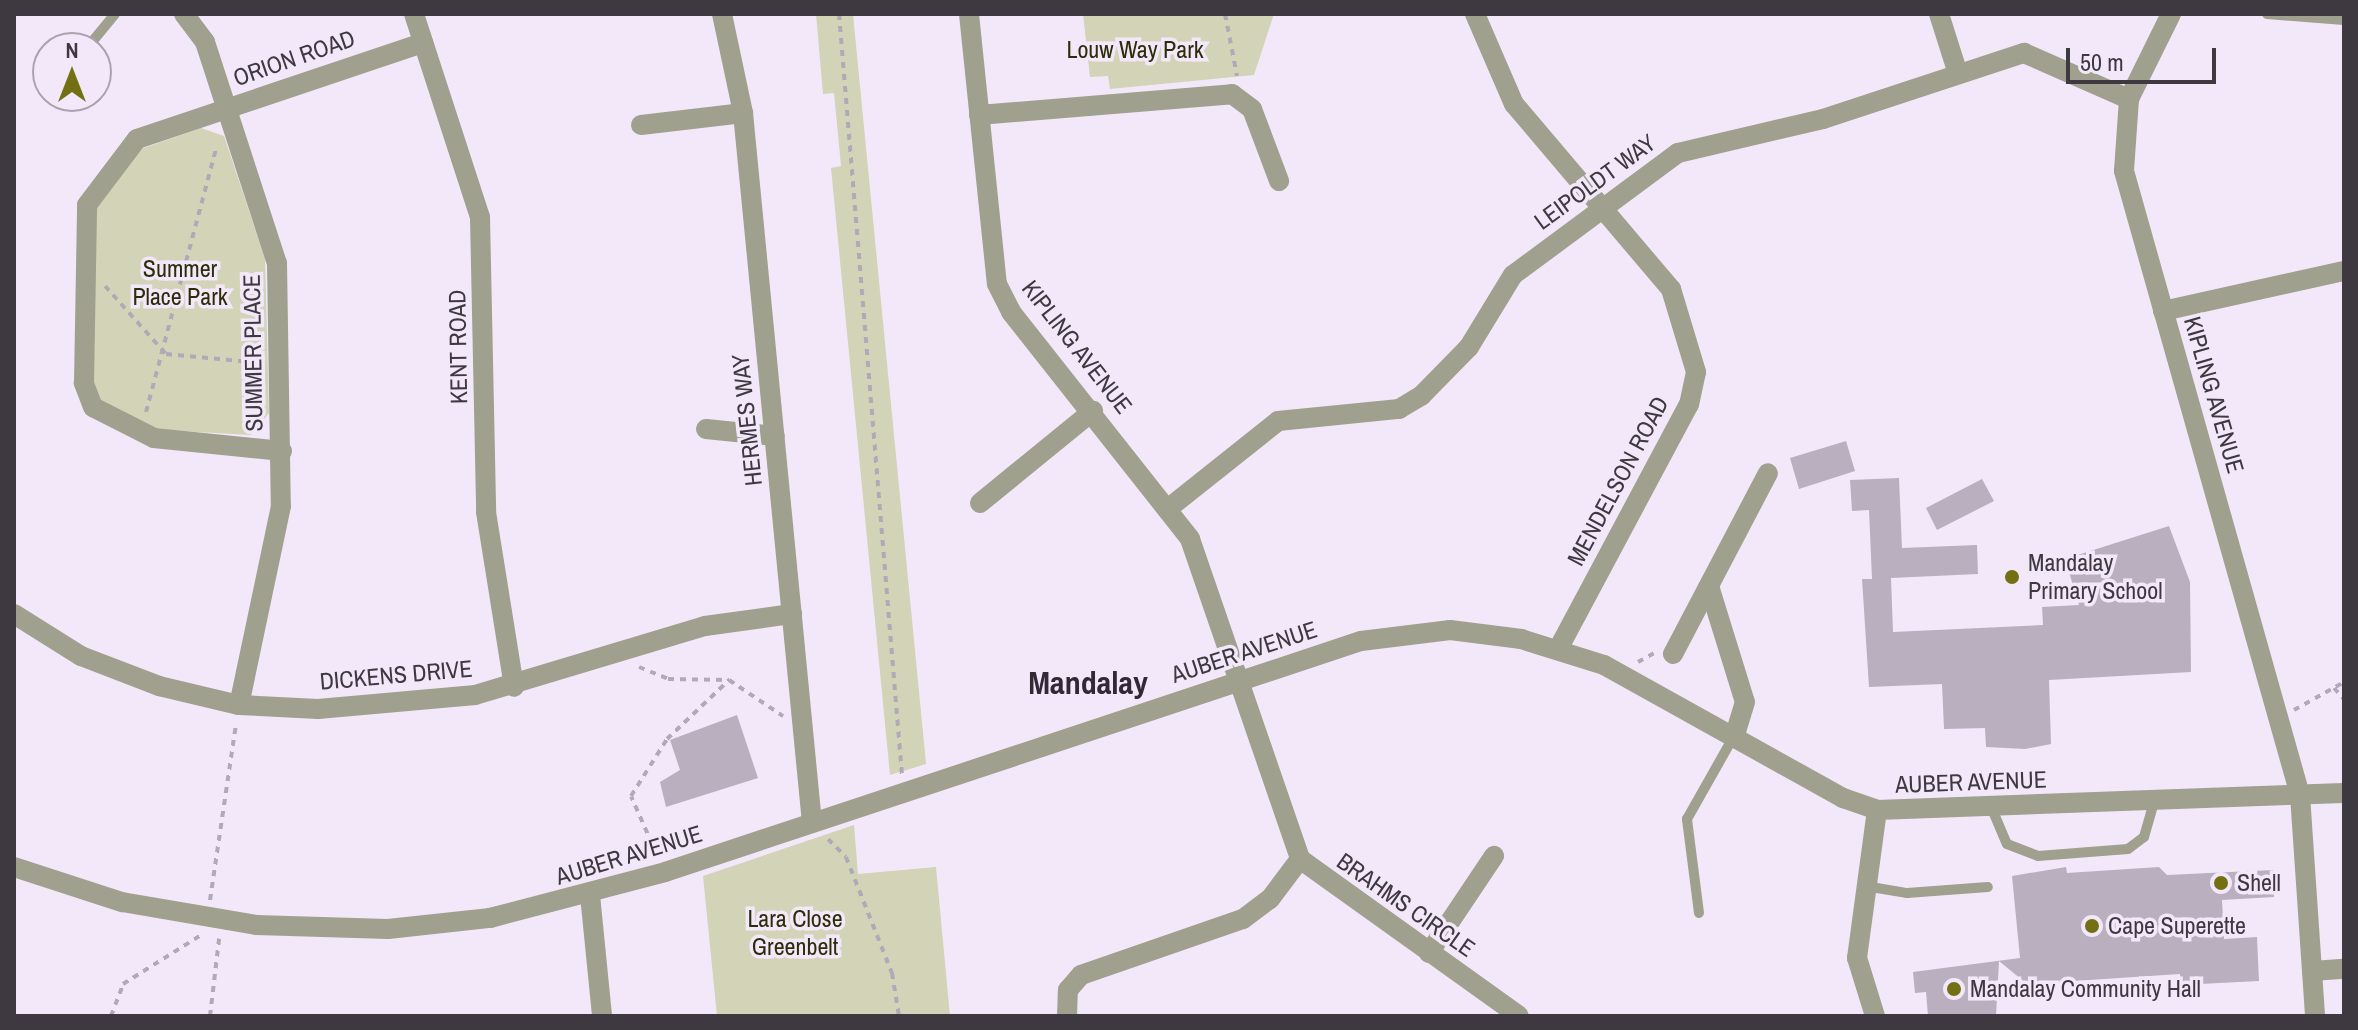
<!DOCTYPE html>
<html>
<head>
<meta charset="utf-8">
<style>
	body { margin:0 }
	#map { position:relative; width:2358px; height:1030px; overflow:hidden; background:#f3e8f9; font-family:"Archivo Narrow",sans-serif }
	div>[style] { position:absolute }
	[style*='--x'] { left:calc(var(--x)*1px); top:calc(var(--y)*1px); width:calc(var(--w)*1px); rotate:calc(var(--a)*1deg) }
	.green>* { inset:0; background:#d3d3b7 }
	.building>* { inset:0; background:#baafbf }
	.path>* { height:4px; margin-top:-2px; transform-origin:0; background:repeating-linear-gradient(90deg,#b2a9b7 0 6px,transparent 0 12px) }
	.service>* { height:10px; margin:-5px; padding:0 5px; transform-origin:5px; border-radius:5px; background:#9fa08e }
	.minor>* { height:20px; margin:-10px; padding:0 10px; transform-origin:10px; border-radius:10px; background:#9fa08e }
	.dots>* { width:22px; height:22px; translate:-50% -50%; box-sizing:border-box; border:4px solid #f3e8f9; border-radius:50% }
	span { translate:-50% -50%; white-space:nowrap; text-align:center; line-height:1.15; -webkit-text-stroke:7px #f3e8f9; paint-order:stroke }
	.park-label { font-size:24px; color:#2c2c09 }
	.street-label { font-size:24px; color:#3e3940 }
	.poi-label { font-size:24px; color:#3e3940 }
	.left { translate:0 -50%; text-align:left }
	.district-label { font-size:32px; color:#322936; font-weight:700 }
	.frame { position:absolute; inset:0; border:16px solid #3e3940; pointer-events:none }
	.north { position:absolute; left:32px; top:32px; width:80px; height:80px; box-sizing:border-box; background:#f3e8f9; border:2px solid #aba2af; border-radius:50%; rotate:0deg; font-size:22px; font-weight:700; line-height:32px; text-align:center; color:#3e3940 }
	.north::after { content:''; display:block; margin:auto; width:28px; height:36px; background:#727013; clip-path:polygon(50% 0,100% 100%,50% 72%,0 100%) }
	.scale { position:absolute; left:2066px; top:48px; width:150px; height:36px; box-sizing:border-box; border:4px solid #3e3940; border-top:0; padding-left:10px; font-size:24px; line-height:28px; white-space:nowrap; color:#3e3940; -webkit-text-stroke:6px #f3e8f9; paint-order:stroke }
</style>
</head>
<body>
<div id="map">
	<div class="green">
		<i style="clip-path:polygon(816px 14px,853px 14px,925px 753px,926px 764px,890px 775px,831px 168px,841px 166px,834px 93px,823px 94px)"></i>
		<i style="clip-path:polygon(1083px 14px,1274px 14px,1254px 75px,1110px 89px,1108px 76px,1090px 77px)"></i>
		<i style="clip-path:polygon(201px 128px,224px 136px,265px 259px,269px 413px,251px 435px,160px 430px,99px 400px,93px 381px,94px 211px,138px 150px)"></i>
		<i style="clip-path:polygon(854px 825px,858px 874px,936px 867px,950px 1016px,717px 1016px,703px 876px)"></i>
	</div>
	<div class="building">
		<i style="clip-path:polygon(1846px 441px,1855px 471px,1799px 489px,1790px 458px)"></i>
		<i style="clip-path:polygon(1899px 478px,1902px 548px,1977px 545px,1978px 574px,1891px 578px,1893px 632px,2043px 625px,2042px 607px,2079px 605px,2065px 559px,2169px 526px,2190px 582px,2191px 672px,2049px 680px,2051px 744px,2025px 749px,1986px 747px,1985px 728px,1944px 729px,1942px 684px,1869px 687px,1862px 579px,1872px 579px,1869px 510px,1852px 511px,1850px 480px)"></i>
		<i style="clip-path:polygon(1982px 479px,1994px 501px,1937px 530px,1926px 508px)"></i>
		<i style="clip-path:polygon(737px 715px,758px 778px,666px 807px,660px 782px,680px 770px,670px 740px)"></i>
		<i style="clip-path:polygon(2066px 867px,2067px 873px,2159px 867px,2167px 875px,2273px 870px,2274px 897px,2222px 900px,2224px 939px,2257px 937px,2259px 981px,2181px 985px,2180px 974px,2027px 984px,1999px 961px,1996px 1016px,1928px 1016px,1926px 992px,1915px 993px,1913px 972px,2020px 958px,2012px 876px)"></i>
	</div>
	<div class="path">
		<i style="--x:839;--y:14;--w:764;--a:85.27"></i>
		<i style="--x:1225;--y:14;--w:63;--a:79"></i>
		<i style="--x:105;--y:286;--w:91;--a:48.1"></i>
		<i style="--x:166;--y:354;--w:95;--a:5.4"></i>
		<i style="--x:146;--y:412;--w:275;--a:-75.1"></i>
		<i style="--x:1638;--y:662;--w:18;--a:-29"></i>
		<i style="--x:639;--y:667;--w:31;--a:22"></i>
		<i style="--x:668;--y:679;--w:61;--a:0.9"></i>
		<i style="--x:729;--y:680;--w:65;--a:33.7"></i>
		<i style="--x:2334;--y:688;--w:15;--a:48"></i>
		<i style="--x:2294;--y:710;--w:57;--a:-29.2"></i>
		<i style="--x:828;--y:839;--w:25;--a:45"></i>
		<i style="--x:846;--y:857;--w:125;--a:68.4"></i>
		<i style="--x:892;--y:973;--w:44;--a:80.8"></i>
		<i style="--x:657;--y:855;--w:64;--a:-113.8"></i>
		<i style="--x:631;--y:796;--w:67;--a:-57.7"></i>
		<i style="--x:667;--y:739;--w:86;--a:-43.6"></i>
		<i style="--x:210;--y:900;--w:179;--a:-81.6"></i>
		<i style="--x:111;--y:1016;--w:34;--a:-69"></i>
		<i style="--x:123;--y:984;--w:92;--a:-32.1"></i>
		<i style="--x:210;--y:1016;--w:78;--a:-83.3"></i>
	</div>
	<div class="service">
		<i style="--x:2267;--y:14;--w:77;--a:4.5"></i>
		<i style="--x:87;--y:48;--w:44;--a:-50.5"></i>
		<i style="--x:1992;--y:809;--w:38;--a:67"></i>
		<i style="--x:2007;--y:844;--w:33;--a:21"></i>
		<i style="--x:2038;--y:856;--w:90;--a:-4.4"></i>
		<i style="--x:2128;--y:849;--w:20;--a:-37"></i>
		<i style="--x:2144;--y:837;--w:36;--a:-74"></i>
		<i style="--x:1865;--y:886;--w:43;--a:9.5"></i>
		<i style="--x:1907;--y:893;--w:81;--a:-4.2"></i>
		<i style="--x:1699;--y:913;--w:95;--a:-97.3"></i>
		<i style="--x:1687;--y:819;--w:95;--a:-60.5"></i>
	</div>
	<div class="minor">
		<i style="--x:184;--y:14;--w:35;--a:53"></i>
		<i style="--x:205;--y:42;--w:232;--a:72"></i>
		<i style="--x:277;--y:263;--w:243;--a:89.1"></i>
		<i style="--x:281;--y:506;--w:203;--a:101.9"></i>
		<i style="--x:414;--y:14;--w:213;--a:72"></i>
		<i style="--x:480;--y:217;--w:295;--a:88.8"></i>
		<i style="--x:486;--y:512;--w:177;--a:80.9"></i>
		<i style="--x:722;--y:14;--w:101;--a:78"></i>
		<i style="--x:743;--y:113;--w:713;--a:84.45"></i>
		<i style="--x:969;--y:14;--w:271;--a:84.1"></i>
		<i style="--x:997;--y:284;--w:31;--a:63"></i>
		<i style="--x:1011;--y:312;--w:289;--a:51.7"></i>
		<i style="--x:1190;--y:539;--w:338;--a:71"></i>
		<i style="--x:1300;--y:859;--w:269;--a:35.6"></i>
		<i style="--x:1475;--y:14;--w:98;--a:66.6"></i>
		<i style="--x:1514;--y:104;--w:243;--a:49.7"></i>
		<i style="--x:1671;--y:289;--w:87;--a:73.2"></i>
		<i style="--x:1696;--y:372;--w:33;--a:102"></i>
		<i style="--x:1689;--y:404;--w:278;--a:118.1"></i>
		<i style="--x:1939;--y:14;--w:63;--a:72.4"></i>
		<i style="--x:2171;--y:14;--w:95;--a:116.3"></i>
		<i style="--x:2129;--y:99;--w:72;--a:94"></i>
		<i style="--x:2124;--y:171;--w:648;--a:74.25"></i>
		<i style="--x:2300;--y:795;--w:222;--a:86.1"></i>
		<i style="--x:979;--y:115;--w:254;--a:-4.7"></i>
		<i style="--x:1232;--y:94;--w:25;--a:37"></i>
		<i style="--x:1252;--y:109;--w:77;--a:69.4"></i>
		<i style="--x:641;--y:125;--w:103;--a:-6.7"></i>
		<i style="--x:2163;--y:311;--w:185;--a:-12.5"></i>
		<i style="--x:706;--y:429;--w:69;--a:5.8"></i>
		<i style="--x:282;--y:451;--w:129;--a:-174.2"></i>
		<i style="--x:154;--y:438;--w:68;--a:-153.1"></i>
		<i style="--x:93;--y:407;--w:26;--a:-111"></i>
		<i style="--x:84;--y:383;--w:178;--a:-89"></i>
		<i style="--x:87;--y:205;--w:83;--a:-52.9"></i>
		<i style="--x:137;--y:139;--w:302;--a:-18.6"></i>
		<i style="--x:980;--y:503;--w:146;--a:-39.2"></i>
		<i style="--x:1170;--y:507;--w:138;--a:-38.5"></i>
		<i style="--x:1278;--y:421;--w:122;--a:-5.7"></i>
		<i style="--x:1399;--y:409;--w:26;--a:-31"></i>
		<i style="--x:1421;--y:396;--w:69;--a:-45.6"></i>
		<i style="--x:1469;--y:347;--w:84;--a:-58.6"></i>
		<i style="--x:1513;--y:275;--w:205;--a:-36.5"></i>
		<i style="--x:1678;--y:153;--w:149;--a:-13.2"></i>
		<i style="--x:1823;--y:119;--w:212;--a:-18.2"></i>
		<i style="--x:2024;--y:53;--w:115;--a:23.7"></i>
		<i style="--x:1709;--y:586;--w:121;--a:72.8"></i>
		<i style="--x:1745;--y:702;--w:34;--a:107"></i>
		<i style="--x:14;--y:614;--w:79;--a:32.1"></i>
		<i style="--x:81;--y:656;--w:84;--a:21"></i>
		<i style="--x:159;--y:686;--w:82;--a:13.4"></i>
		<i style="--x:239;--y:705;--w:79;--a:2.9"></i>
		<i style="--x:318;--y:709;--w:158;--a:-5.1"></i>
		<i style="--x:475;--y:695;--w:240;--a:-16.7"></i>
		<i style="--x:705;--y:626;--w:88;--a:-7.9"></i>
		<i style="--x:1673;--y:654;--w:204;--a:-62.3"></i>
		<i style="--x:14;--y:867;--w:114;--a:18"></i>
		<i style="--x:122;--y:902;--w:136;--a:9.7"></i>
		<i style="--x:256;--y:925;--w:132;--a:1.7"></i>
		<i style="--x:388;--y:929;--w:103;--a:-6.2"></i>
		<i style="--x:490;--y:918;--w:181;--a:-14.7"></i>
		<i style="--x:665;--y:872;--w:733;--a:-18.36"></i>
		<i style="--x:1361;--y:641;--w:90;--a:-7"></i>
		<i style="--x:1450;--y:630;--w:72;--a:7.2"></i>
		<i style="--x:1521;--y:639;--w:87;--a:17.4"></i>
		<i style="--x:1604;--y:665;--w:274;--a:29.1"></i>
		<i style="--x:1843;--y:798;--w:36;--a:19"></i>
		<i style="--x:1877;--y:810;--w:467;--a:-2.1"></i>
		<i style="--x:590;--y:895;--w:122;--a:84.3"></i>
		<i style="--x:1429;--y:953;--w:117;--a:-56.2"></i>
		<i style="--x:2312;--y:971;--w:32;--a:-4"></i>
		<i style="--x:1067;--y:1016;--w:26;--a:-88"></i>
		<i style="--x:1068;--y:990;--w:20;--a:-49"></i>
		<i style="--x:1081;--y:975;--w:171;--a:-19.1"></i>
		<i style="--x:1243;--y:919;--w:34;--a:-37"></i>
		<i style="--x:1270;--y:899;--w:50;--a:-53.1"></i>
		<i style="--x:1875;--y:1016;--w:61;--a:-107.2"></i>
		<i style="--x:1857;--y:958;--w:149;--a:-82.3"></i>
	</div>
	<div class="dots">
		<i style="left:2012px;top:577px;background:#727013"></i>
		<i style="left:2221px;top:883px;background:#727013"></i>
		<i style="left:2092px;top:926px;background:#727013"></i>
		<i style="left:1954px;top:989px;background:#727013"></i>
	</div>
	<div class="park-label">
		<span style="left:1135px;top:50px">Louw Way Park</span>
		<span style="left:180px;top:283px">Summer<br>Place Park</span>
		<span style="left:795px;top:933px">Lara Close<br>Greenbelt</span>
	</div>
	<div class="street-label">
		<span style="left:294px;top:58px;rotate:-19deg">ORION ROAD</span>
		<span style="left:1595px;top:182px;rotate:-36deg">LEIPOLDT WAY</span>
		<span style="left:458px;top:347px;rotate:-91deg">KENT ROAD</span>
		<span style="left:1077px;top:347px;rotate:52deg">KIPLING AVENUE</span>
		<span style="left:253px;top:353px;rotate:-91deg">SUMMER PLACE</span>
		<span style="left:2214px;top:395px;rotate:74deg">KIPLING AVENUE</span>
		<span style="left:747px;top:420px;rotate:-96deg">HERMES WAY</span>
		<span style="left:1618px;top:481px;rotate:-62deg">MENDELSON ROAD</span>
		<span style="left:1244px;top:652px;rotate:-18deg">AUBER AVENUE</span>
		<span style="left:396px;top:675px;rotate:-5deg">DICKENS DRIVE</span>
		<span style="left:1971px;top:782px;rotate:-2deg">AUBER AVENUE</span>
		<span style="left:629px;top:855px;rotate:-17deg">AUBER AVENUE</span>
		<span style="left:1406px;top:905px;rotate:35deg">BRAHMS CIRCLE</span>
	</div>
	<div class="poi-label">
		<span class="left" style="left:2028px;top:577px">Mandalay<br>Primary School</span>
		<span class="left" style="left:2237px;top:883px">Shell</span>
		<span class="left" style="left:2108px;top:926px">Cape Superette</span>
		<span class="left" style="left:1970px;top:989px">Mandalay Community Hall</span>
	</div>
	<div class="district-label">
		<span style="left:1088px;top:683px">Mandalay</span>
	</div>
	<div class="frame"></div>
	<div class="north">N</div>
	<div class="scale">50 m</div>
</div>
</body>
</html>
